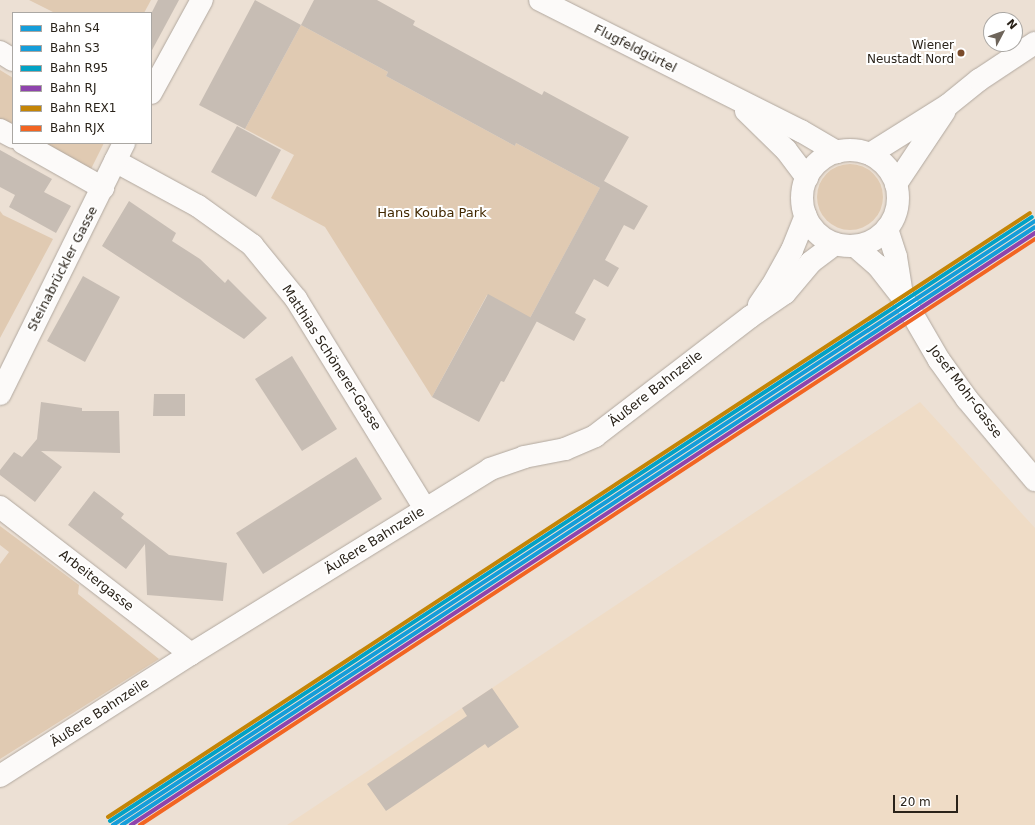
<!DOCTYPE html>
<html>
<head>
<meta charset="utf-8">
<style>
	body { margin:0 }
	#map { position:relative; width:1035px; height:825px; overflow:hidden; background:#ece0d4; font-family:"DejaVu Sans",sans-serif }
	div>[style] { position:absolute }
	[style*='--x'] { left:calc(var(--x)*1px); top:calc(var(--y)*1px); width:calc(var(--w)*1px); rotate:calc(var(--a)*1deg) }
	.built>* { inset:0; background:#efdcc6 }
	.green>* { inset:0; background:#e0cab2 }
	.round { border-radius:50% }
	.building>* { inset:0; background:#c7bdb4 }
	.roads { filter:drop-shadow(0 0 1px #b1a89f) drop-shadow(0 0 1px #b1a89f) }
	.minor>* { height:22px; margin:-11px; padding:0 11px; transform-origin:11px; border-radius:11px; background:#fcfaf9 }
	.minor>.ring { margin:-11px; padding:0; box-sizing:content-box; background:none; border:22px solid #fcfaf9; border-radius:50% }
	.rail-1>* { height:4px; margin:-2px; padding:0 2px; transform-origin:2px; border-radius:2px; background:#159dd9 }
	.rail-2>* { height:4px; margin:-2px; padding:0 2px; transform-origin:2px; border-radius:2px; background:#159dd9 }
	.rail-3>* { height:4px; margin:-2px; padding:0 2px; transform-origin:2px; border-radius:2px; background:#02a2c5 }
	.rail-4>* { height:4px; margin:-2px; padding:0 2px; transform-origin:2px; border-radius:2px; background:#8e44ad }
	.rail-5>* { height:4px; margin:-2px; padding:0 2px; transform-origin:2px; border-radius:2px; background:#c48506 }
	.rail-6>* { height:4px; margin:-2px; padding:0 2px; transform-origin:2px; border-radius:2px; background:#f26522 }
	.dots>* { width:11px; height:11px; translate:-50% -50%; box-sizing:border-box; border:2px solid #fff; border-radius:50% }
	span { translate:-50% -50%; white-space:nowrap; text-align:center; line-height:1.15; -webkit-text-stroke:4px #fff; paint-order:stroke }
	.bus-label { font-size:12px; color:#2a231a }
	.right { translate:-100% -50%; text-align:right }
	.street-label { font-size:13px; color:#2a231a }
	.park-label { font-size:13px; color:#422801 }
	.legend { position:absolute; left:12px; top:12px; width:140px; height:132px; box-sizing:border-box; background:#fff; border:1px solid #aaa7a3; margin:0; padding:5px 7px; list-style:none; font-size:12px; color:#2a231a }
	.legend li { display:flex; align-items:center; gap:8px; height:20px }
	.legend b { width:20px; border:1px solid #aaa7a3 }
	.north { position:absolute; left:983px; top:12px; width:40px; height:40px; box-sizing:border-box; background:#fff; border:1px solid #aaa7a3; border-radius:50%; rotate:49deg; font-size:11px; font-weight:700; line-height:16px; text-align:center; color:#2a231a }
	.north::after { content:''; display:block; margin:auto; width:14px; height:18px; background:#6e655b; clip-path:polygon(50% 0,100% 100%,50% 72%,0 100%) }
	.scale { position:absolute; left:893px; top:795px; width:65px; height:18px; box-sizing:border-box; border:2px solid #2a231a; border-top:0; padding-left:5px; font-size:12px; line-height:14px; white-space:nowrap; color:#2a231a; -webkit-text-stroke:3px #fff; paint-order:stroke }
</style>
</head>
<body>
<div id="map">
	<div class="built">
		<i style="clip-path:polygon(920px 402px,1035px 528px,1035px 825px,287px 825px)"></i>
	</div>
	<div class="green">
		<i style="clip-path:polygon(29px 0,151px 0,144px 13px,55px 13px)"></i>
		<i style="clip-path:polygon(301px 25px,388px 72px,386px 76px,515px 146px,516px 143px,600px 188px,530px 318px,487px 295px,432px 397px,325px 227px,271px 198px,294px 155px,245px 129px)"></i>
		<i style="clip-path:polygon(0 70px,13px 78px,13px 127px,0 120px)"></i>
		<i style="clip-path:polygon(43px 143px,104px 143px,91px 169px)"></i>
		<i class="round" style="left:817px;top:164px;width:66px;height:66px"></i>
		<i style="clip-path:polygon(0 211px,3px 215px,53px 239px,0 338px)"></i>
		<i style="clip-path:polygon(0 526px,79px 585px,78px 594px,159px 659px,0 759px,0 564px,9px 552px,0 545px)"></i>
	</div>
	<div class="building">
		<i style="clip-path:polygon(158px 0,179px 0,151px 52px,151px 14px)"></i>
		<i style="clip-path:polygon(255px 0,301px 25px,245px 129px,199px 105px)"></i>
		<i style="clip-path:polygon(314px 0,377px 0,415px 21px,413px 25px,542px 95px,544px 91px,629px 137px,604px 181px,648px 206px,634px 230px,624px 225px,605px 260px,619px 268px,608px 287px,594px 279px,575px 313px,586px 319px,574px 341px,530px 318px,602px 184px,600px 188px,516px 143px,515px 146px,386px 76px,388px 72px,301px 25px)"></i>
		<i style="clip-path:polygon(237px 126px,281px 150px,256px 197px,211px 172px)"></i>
		<i style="clip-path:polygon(0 150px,52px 179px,44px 192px,71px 206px,56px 233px,9px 207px,15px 195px,0 187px)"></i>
		<i style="clip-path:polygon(129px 201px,176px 233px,172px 241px,200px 259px,225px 283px,228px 279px,267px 318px,244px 339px,102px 246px)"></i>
		<i style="clip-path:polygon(83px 276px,120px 297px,85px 362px,47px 341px)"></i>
		<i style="clip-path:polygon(488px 294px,537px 321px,504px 382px,501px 381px,479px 422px,432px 397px)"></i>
		<i style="clip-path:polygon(292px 356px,337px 429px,302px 451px,255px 379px)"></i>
		<i style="clip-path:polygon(154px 394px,185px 394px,185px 416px,153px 416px)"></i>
		<i style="clip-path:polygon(41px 402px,82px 408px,82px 411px,119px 411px,120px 453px,41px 451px,62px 467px,35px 502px,0 475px,0 470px,14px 452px,22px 457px,37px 439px)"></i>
		<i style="clip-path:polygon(356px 457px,382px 499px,263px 574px,236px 533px)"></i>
		<i style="clip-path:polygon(94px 491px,124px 514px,121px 518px,169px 555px,227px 563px,223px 601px,147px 595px,145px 544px,126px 569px,68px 525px)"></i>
		<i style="clip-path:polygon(492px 688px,519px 727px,488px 748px,485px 744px,386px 811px,367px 784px,467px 716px,462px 708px)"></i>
	</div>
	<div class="roads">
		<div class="minor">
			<i style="--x:540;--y:0;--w:292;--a:26.7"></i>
			<i style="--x:801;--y:131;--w:42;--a:30.3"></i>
			<i style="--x:0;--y:52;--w:15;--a:32"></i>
			<i style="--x:151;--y:93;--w:106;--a:-61.3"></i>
			<i style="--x:746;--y:111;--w:56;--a:44.3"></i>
			<i style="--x:786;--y:150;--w:35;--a:53"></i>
			<i style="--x:0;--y:130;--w:15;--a:28"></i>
			<i style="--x:23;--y:143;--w:92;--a:29.4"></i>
			<i class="ring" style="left:802px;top:150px;width:74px;height:74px"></i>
			<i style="--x:870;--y:154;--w:92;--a:-32.1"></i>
			<i style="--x:948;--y:105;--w:40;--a:-39"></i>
			<i style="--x:979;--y:80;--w:67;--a:-33.5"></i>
			<i style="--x:115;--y:161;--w:94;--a:28.5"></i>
			<i style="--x:198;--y:206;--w:67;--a:35.8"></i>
			<i style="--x:252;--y:245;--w:70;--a:50.8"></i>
			<i style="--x:296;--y:299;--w:246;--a:58.4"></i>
			<i style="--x:896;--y:184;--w:87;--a:-56.3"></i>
			<i style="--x:887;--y:229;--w:29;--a:72"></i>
			<i style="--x:896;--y:257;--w:38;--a:81"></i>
			<i style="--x:855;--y:246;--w:30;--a:41"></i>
			<i style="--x:878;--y:266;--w:41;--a:52"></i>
			<i style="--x:903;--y:298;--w:72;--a:59.9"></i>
			<i style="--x:939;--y:360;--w:48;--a:54.3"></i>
			<i style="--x:967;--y:399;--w:106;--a:50"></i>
			<i style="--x:759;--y:305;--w:23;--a:-56"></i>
			<i style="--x:772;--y:286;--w:41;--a:-60.9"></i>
			<i style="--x:792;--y:250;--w:37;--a:-68"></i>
			<i style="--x:0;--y:394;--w:280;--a:-63.7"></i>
			<i style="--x:0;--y:507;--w:241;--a:37.6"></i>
			<i style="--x:0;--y:776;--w:227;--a:-32.6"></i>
			<i style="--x:191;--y:654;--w:352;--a:-31.7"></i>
			<i style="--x:490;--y:469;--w:36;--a:-19"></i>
			<i style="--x:524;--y:457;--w:42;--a:-11"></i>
			<i style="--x:565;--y:449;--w:33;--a:-23"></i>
			<i style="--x:595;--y:436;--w:195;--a:-37.5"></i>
			<i style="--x:750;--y:317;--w:42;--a:-34.4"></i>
			<i style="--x:785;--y:293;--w:40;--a:-50"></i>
			<i style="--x:811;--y:262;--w:30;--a:-37"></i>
		</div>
	</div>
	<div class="rail-1">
		<i style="--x:113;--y:825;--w:1102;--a:-33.23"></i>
	</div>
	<div class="rail-2">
		<i style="--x:122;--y:825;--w:1091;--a:-33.22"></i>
	</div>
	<div class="rail-3">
		<i style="--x:110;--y:821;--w:1102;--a:-33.23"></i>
	</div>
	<div class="rail-4">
		<i style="--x:131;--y:825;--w:1081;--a:-33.22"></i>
	</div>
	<div class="rail-5">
		<i style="--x:108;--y:817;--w:1102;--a:-33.23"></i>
	</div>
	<div class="rail-6">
		<i style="--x:140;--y:825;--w:1070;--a:-33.21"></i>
	</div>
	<div class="dots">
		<i style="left:961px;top:53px;background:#7a4b2a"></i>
	</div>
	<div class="bus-label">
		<span class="right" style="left:954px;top:53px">Wiener<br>Neustadt Nord</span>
	</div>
	<div class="street-label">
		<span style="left:635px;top:49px;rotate:27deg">Flugfeldgürtel</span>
		<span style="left:63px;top:269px;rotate:-63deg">Steinabrückler Gasse</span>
		<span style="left:331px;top:358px;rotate:57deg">Matthias Schönerer-Gasse</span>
		<span style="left:656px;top:389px;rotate:-38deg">Äußere Bahnzeile</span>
		<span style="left:965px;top:392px;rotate:53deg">Josef Mohr-Gasse</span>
		<span style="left:375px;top:541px;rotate:-32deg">Äußere Bahnzeile</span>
		<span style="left:96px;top:581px;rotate:38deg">Arbeitergasse</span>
		<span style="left:100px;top:713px;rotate:-33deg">Äußere Bahnzeile</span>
	</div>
	<div class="park-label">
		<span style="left:432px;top:213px">Hans Kouba Park</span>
	</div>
	<ul class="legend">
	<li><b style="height:5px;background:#159dd9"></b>Bahn S4</li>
	<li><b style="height:5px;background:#159dd9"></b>Bahn S3</li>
	<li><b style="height:5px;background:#02a2c5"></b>Bahn R95</li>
	<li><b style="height:5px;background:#8e44ad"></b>Bahn RJ</li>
	<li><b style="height:5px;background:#c48506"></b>Bahn REX1</li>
	<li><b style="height:5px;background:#f26522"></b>Bahn RJX</li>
	</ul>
	<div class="north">N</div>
	<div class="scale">20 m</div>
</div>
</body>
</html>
